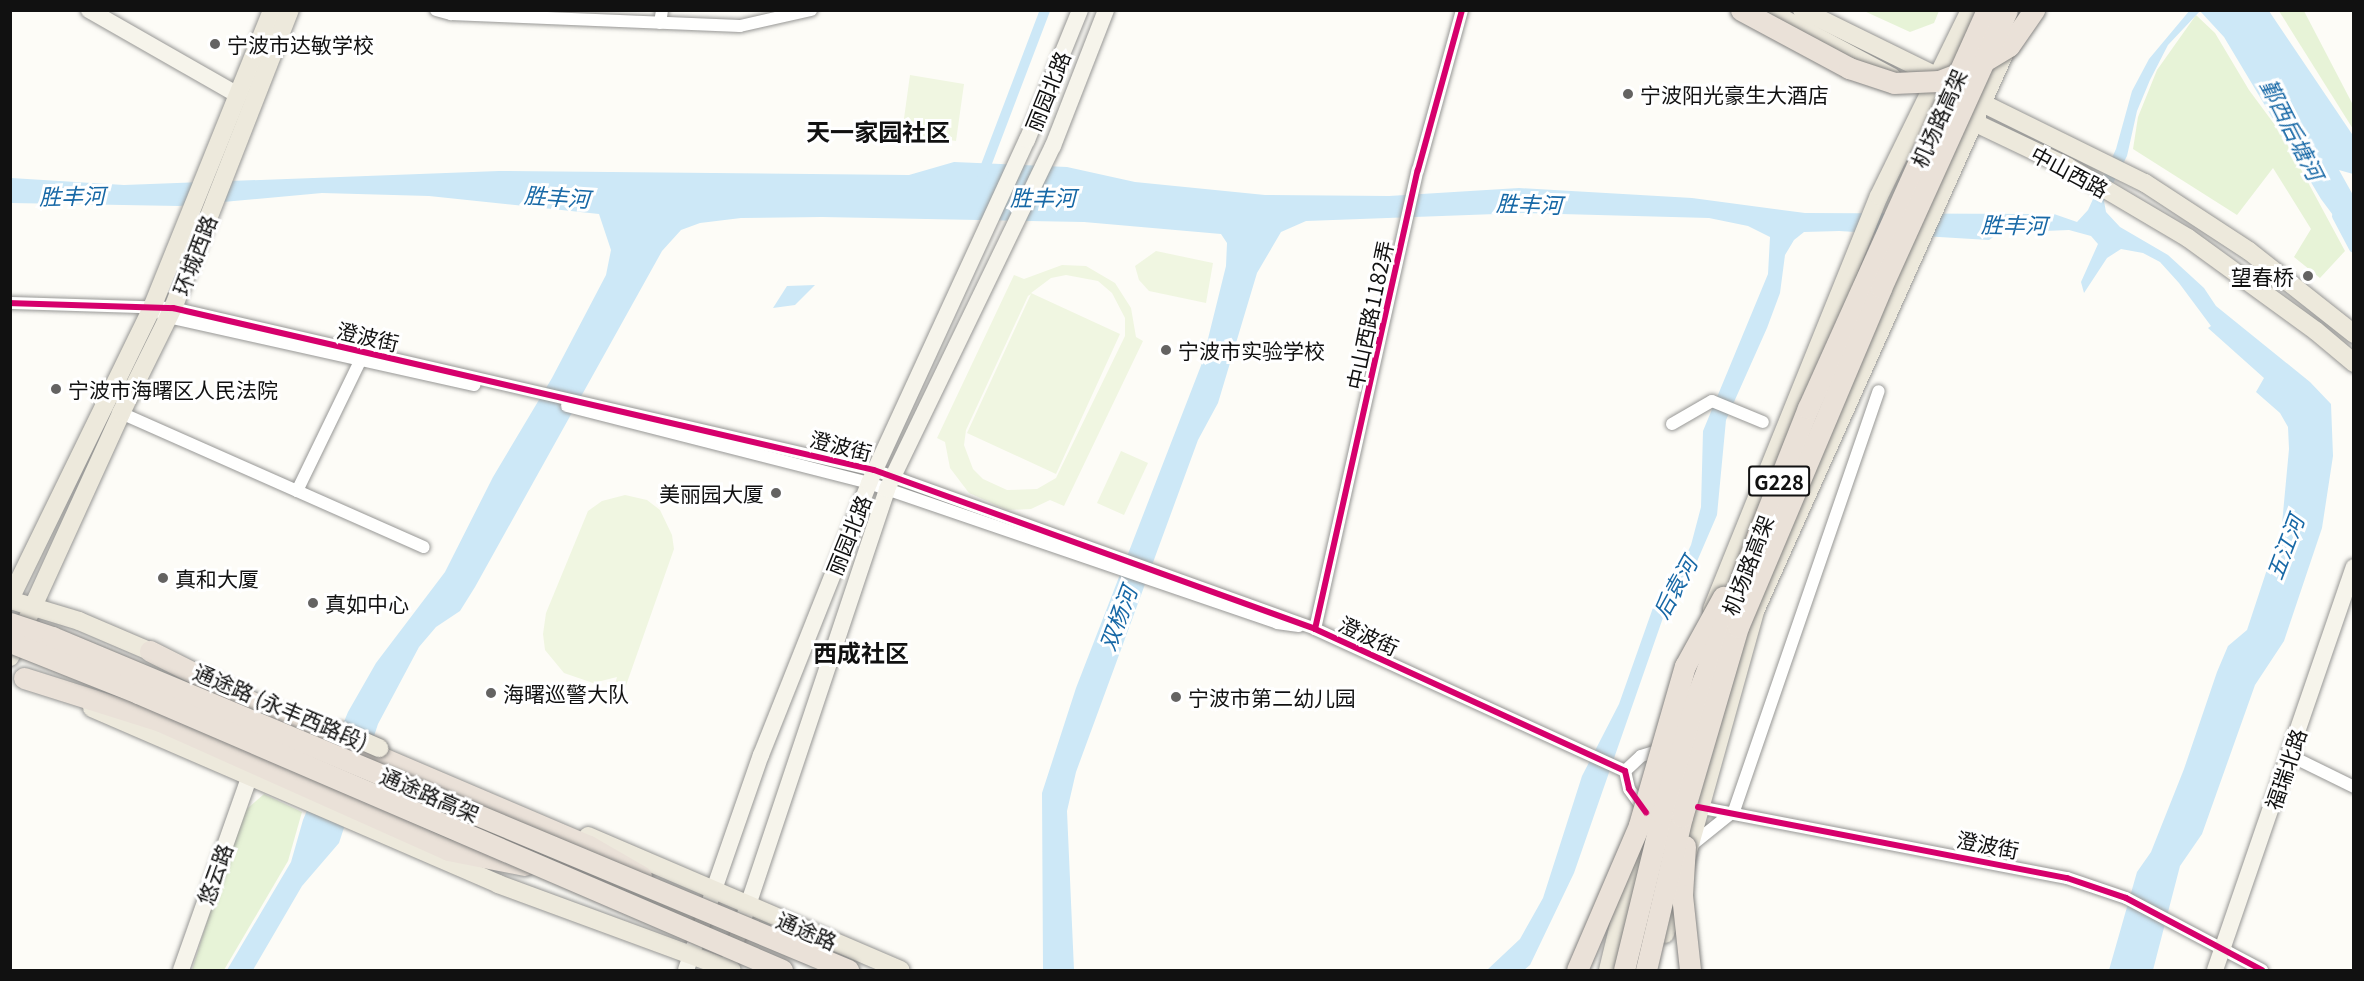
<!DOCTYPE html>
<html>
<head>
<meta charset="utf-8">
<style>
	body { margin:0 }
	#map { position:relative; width:2364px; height:981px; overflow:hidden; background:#fdfcf7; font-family:Georgia,"Noto Sans SC",serif }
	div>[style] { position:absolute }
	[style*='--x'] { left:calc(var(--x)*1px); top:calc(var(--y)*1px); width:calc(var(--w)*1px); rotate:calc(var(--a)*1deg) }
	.green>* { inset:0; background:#e7f3d7 }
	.pitch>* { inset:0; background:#f0f6e1 }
	.water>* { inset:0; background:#cde8f7 }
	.canal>* { height:10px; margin:-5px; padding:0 5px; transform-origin:5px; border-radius:5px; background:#cde8f7 }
	.roads { filter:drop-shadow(0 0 2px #979795) drop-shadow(0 0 2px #979795) }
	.street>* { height:12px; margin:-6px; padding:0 6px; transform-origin:6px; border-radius:6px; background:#fffffe }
	.secondary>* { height:16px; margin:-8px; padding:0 8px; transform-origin:8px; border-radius:8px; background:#f6f4eb }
	.primary>* { height:18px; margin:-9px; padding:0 9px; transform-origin:9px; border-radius:9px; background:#ede9dc }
	.highway>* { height:21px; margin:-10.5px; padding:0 10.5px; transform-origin:10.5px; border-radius:10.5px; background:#eae1d8 }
	.bridges { filter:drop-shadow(0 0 2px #858482) drop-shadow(0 0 2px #858482) }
	.primary-bridge>* { height:18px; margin:-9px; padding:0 9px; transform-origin:9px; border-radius:9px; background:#ede9dc }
	.highway-bridge>* { height:21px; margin:-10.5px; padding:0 10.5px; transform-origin:10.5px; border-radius:10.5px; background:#eae1d8 }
	.cycleway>* { height:6px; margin:-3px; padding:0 3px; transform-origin:3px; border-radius:3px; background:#d6006c }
	.dots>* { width:16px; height:16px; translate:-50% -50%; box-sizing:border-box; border:3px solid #fff; border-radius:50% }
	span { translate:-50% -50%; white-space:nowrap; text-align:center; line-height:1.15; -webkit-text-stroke:6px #fff; paint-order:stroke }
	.shield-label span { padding:2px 4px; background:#fff; border:2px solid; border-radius:4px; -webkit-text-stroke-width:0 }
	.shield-label { font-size:20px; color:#111; font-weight:700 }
	.poi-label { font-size:21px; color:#111 }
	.left { translate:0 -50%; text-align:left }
	.right { translate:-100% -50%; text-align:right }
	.street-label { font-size:21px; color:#111 }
	.water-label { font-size:22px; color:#1768a6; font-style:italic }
	.quarter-label { font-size:24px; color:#111; font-weight:700 }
	.frame { position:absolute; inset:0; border:12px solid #111; pointer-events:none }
</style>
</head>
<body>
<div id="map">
	<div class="green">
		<i style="clip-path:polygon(1864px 11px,1939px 11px,1934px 23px,1910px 32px)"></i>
		<i style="clip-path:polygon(2279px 11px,2304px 11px,2353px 105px,2353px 129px)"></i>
		<i style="clip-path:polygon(2196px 15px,2215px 33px,2249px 90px,2283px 136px,2345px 251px,2320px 278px,2294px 257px,2311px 229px,2273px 168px,2237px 215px,2133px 149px,2138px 117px,2157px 70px)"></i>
		<i style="clip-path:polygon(264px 794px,302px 812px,288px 861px,224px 970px,192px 970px,240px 815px)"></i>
	</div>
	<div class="pitch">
		<i style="clip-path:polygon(910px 75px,964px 84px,956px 141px,902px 133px)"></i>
		<i style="clip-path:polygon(1156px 251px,1213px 263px,1206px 303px,1149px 291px,1139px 280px,1135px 266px)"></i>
		<i style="clip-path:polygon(evenodd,1062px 265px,1086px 266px,1115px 283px,1131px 308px,1136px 337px,1143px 341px,1064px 506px,1050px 500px,1031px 509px,1007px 510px,969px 493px,950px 468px,945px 442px,937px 438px,1014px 275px,1024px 279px,1062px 265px,1066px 275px,1098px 281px,1112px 293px,1125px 318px,1125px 336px,1056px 478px,1037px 489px,1007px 490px,983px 479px,973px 469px,964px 445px,966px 430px,1028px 296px,1031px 294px,967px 433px,1056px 474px,1120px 334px,1031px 293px,1051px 278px,1066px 275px)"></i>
		<i style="clip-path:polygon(1121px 451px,1148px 463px,1124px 515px,1097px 503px)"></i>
		<i style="clip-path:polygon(625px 495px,647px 500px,660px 510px,672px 535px,674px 549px,623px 694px,613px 691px,617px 677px,593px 683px,564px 673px,545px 650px,543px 634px,546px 613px,588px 511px,602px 501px)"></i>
	</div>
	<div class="water">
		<i style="clip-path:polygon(2190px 10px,2269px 11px,2354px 137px,2353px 174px,2339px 170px,2353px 195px,2353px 242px,2321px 199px,2224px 37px,2200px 11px,2168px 45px,2150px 80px,2137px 111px,2127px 156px,2104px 201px,2106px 212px,2120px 227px,2168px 255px,2204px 288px,2216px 306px,2310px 382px,2331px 404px,2333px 456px,2322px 528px,2284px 641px,2255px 685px,2202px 834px,2180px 866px,2153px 970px,2109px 970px,2137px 872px,2151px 852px,2184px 769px,2217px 672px,2228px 646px,2247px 630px,2282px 524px,2289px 449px,2288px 427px,2280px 413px,2256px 392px,2264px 378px,2208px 328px,2211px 326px,2179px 283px,2160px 262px,2143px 253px,2121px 249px,2107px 258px,2084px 293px,2081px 282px,2098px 244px,2091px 236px,2069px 230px,1999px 233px,1989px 240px,1839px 231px,1804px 232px,1794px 240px,1785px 255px,1780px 293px,1767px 328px,1726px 420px,1717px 515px,1692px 573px,1665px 612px,1574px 873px,1530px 965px,1524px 970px,1487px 970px,1520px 939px,1543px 898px,1582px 776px,1619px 704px,1655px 602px,1679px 570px,1691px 545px,1701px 507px,1703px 431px,1768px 274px,1770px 237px,1748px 226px,1709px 218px,1523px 213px,1306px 221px,1281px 232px,1257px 273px,1218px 403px,1198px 440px,1076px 772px,1067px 811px,1074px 970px,1043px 970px,1042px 793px,1076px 688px,1202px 363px,1226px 266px,1227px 243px,1221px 234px,1084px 222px,822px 217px,741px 218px,700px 223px,681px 230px,662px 251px,475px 587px,460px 611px,436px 627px,419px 647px,378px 724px,339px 843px,302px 886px,253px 970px,227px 970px,291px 862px,303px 820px,348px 712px,376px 663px,445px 572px,493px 477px,552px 378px,606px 275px,611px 250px,599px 214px,429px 196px,322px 193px,179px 206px,11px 203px,11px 178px,124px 185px,499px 171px,909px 175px,954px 162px,1067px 167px,1135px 182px,1265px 195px,1389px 196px,1519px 188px,1692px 198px,1805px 213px,2054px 214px,2077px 222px,2088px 210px,2116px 149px,2132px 91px,2149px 59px)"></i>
		<i style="clip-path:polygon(815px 285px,795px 305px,773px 308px,787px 286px)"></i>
	</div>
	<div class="canal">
		<i style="--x:982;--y:176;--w:178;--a:-69.2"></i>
		<i style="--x:2337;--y:216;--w:36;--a:62"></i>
	</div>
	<div class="roads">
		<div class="street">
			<i style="--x:436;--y:10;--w:16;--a:15"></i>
			<i style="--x:451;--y:14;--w:289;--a:2.4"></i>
			<i style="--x:740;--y:26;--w:73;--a:-12.7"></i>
			<i style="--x:660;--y:23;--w:13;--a:-81"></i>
			<i style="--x:10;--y:303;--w:163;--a:1.8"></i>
			<i style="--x:173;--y:308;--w:719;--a:13.01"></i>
			<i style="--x:874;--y:470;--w:469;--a:19.8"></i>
			<i style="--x:1315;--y:629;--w:341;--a:24.6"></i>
			<i style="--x:1625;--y:771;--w:18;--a:77"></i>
			<i style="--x:1629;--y:789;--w:27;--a:54"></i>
			<i style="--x:163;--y:316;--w:319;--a:12.5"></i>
			<i style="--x:567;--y:406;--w:312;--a:14.3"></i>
			<i style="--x:869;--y:483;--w:431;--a:18.9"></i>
			<i style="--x:1277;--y:623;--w:22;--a:8"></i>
			<i style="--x:121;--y:413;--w:331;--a:23.9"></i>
			<i style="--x:1672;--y:424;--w:46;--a:-29.9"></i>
			<i style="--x:1712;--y:401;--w:55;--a:22.4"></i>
			<i style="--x:297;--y:491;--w:144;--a:-64.1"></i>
			<i style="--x:1315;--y:629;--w:470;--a:-77.4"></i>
			<i style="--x:1418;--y:170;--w:166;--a:-74.6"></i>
			<i style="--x:2289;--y:755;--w:72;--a:26.2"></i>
			<i style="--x:1625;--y:771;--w:22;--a:-43"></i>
			<i style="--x:1641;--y:756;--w:24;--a:-17"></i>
			<i style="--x:1698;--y:807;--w:376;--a:10.9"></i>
			<i style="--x:2067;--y:878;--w:62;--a:18.7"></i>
			<i style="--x:2126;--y:898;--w:154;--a:27.9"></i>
			<i style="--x:1688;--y:848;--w:59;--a:-38.8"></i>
			<i style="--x:1734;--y:811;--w:444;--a:-71"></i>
		</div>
		<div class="secondary">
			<i style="--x:89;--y:10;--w:172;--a:29.7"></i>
			<i style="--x:730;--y:959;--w:496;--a:-71.5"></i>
			<i style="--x:887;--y:489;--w:381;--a:-64.2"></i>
			<i style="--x:1053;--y:146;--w:146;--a:-68.7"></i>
			<i style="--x:181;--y:970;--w:204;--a:-70.5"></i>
			<i style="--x:686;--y:970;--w:228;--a:-70.8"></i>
			<i style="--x:761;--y:755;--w:293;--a:-68.3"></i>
			<i style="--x:869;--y:483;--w:378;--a:-65.3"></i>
			<i style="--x:1027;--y:140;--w:140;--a:-67.8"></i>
			<i style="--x:2215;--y:970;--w:426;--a:-71"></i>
		</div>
		<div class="primary">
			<i style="--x:1767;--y:10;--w:142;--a:28.2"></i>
			<i style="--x:1802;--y:10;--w:161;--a:26.2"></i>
			<i style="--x:1972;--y:98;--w:193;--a:26.2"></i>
			<i style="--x:2145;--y:183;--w:124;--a:33.2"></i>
			<i style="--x:2249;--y:251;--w:134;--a:38.3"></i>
			<i style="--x:1963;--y:117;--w:116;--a:25.5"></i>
			<i style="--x:2068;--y:167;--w:139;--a:30.6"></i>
			<i style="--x:2188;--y:238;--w:158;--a:36"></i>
			<i style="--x:2316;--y:331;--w:50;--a:40.1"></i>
			<i style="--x:10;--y:599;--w:322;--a:-64"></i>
			<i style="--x:151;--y:310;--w:323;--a:-68"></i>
			<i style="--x:10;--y:600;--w:72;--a:16.9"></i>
			<i style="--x:79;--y:621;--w:89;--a:23.1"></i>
			<i style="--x:1712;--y:609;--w:445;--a:-68"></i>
			<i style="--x:1879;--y:196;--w:207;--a:-63.9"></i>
			<i style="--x:10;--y:657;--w:268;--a:-65.5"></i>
			<i style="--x:121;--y:413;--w:117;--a:-63.7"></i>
			<i style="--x:173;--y:308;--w:320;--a:-68.6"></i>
			<i style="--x:92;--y:708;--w:443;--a:23.4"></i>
			<i style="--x:498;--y:884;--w:249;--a:20.2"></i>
			<i style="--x:588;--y:836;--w:340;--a:23.2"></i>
			<i style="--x:1665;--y:934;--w:335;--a:-74.4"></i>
			<i style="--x:1755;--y:611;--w:624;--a:-65.9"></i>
			<i style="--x:1608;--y:970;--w:133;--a:-76.5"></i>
		</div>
		<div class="highway">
			<i style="--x:150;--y:651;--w:113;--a:26.8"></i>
			<i style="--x:251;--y:702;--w:367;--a:23.1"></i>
			<i style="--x:589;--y:846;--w:60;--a:30"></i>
			<i style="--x:24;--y:678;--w:143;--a:17.5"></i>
			<i style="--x:160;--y:721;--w:316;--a:24.1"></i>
			<i style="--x:448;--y:850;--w:78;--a:11"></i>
		</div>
	</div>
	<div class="bridges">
		<div class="primary-bridge">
			<i style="--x:340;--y:731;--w:43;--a:23.6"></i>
		</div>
		<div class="highway-bridge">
			<i style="--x:1741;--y:10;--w:123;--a:28.2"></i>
			<i style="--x:1849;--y:68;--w:47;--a:18.4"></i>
			<i style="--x:1894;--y:83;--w:45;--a:-2.5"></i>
			<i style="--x:1939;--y:81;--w:34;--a:-21"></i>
			<i style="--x:1971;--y:69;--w:44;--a:-31.2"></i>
			<i style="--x:2009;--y:46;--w:44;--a:-55.2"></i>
			<i style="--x:10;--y:623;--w:44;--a:18.4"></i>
			<i style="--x:52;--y:637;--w:863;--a:22.7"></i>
			<i style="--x:10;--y:642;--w:138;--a:21.7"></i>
			<i style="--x:138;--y:693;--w:701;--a:23.27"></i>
			<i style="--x:1685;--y:846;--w:49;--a:93.5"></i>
			<i style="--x:1682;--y:895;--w:75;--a:83.9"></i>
			<i style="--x:1577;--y:970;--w:158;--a:-66.8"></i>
			<i style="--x:1639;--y:825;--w:166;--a:-73.9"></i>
			<i style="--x:1685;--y:666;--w:79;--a:-61.2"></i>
			<i style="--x:1624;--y:970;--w:161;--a:-76.3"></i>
			<i style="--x:1662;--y:814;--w:126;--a:-73.4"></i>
			<i style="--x:1698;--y:693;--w:170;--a:-69.3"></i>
			<i style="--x:1758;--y:534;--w:136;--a:-68.4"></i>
			<i style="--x:1808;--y:408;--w:436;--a:-65.8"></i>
			<i style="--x:1646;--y:970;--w:157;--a:-76.8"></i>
			<i style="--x:1682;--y:817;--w:198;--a:-73.6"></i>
			<i style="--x:1738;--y:627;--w:368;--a:-67.1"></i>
			<i style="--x:1881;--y:288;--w:305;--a:-65.6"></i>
		</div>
	</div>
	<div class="cycleway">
		<i style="--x:10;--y:303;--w:163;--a:1.8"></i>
		<i style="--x:173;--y:308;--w:719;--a:13.01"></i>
		<i style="--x:874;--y:470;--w:469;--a:19.8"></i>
		<i style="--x:1315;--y:629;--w:341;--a:24.6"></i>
		<i style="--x:1625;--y:771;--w:18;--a:77"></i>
		<i style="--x:1629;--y:789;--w:29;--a:54"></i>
		<i style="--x:1315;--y:629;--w:470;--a:-77.4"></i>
		<i style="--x:1418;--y:170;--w:166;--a:-74.6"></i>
		<i style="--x:1698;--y:807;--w:376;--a:10.9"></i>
		<i style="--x:2067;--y:878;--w:62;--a:18.7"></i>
		<i style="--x:2126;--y:898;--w:154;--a:27.9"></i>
	</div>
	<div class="dots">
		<i style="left:215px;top:44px;background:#646362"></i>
		<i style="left:1628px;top:94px;background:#646362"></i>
		<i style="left:2308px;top:276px;background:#646362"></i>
		<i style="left:1166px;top:350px;background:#646362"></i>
		<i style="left:56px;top:389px;background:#646362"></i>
		<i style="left:776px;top:493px;background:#646362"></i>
		<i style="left:163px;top:578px;background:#646362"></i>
		<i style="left:313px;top:603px;background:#646362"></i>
		<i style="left:491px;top:693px;background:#646362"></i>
		<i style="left:1176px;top:697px;background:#646362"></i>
	</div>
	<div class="shield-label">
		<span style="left:1779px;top:481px">G228</span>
	</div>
	<div class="poi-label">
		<span class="left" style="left:227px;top:44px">宁波市达敏学校</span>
		<span class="left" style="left:1640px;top:94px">宁波阳光豪生大酒店</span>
		<span class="right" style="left:2294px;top:276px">望春桥</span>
		<span class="left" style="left:1178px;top:350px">宁波市实验学校</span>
		<span class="left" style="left:68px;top:389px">宁波市海曙区人民法院</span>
		<span class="right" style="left:764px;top:493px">美丽园大厦</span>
		<span class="left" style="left:175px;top:578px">真和大厦</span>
		<span class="left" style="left:325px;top:603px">真如中心</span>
		<span class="left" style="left:503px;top:693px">海曙巡警大队</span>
		<span class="left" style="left:1188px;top:697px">宁波市第二幼儿园</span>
	</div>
	<div class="street-label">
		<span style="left:1047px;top:91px;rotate:-68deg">丽园北路</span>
		<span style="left:1938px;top:118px;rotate:-66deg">机场路高架</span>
		<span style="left:2070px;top:171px;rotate:28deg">中山西路</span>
		<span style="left:194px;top:255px;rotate:-69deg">环城西路</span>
		<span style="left:1369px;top:315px;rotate:-78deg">中山西路1182弄</span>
		<span style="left:368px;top:336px;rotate:13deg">澄波街</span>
		<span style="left:841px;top:445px;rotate:14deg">澄波街</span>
		<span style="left:848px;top:535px;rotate:-68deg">丽园北路</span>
		<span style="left:1747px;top:565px;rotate:-69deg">机场路高架</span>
		<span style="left:1369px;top:635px;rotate:25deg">澄波街</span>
		<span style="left:281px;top:706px;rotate:23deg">通途路 (永丰西路段)</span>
		<span style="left:2285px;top:769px;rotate:-71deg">福瑞北路</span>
		<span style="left:430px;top:794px;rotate:23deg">通途路高架</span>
		<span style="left:1988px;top:844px;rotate:11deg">澄波街</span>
		<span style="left:214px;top:874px;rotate:-70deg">悠云路</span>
		<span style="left:807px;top:930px;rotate:23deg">通途路</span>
	</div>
	<div class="water-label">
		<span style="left:2293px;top:129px;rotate:63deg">鄞西后塘河</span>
		<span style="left:72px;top:195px;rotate:-1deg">胜丰河</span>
		<span style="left:557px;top:196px;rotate:4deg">胜丰河</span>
		<span style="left:1043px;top:197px">胜丰河</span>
		<span style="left:1529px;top:203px;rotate:2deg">胜丰河</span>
		<span style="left:2014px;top:224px;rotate:1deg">胜丰河</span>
		<span style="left:2284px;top:547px;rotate:-69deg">五江河</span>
		<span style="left:1674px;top:587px;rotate:-61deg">后袁河</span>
		<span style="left:1117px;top:618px;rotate:-69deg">双杨河</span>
	</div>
	<div class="quarter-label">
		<span style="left:878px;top:131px">天一家园社区</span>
		<span style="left:861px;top:652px">西成社区</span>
	</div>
	<div class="frame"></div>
</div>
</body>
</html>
